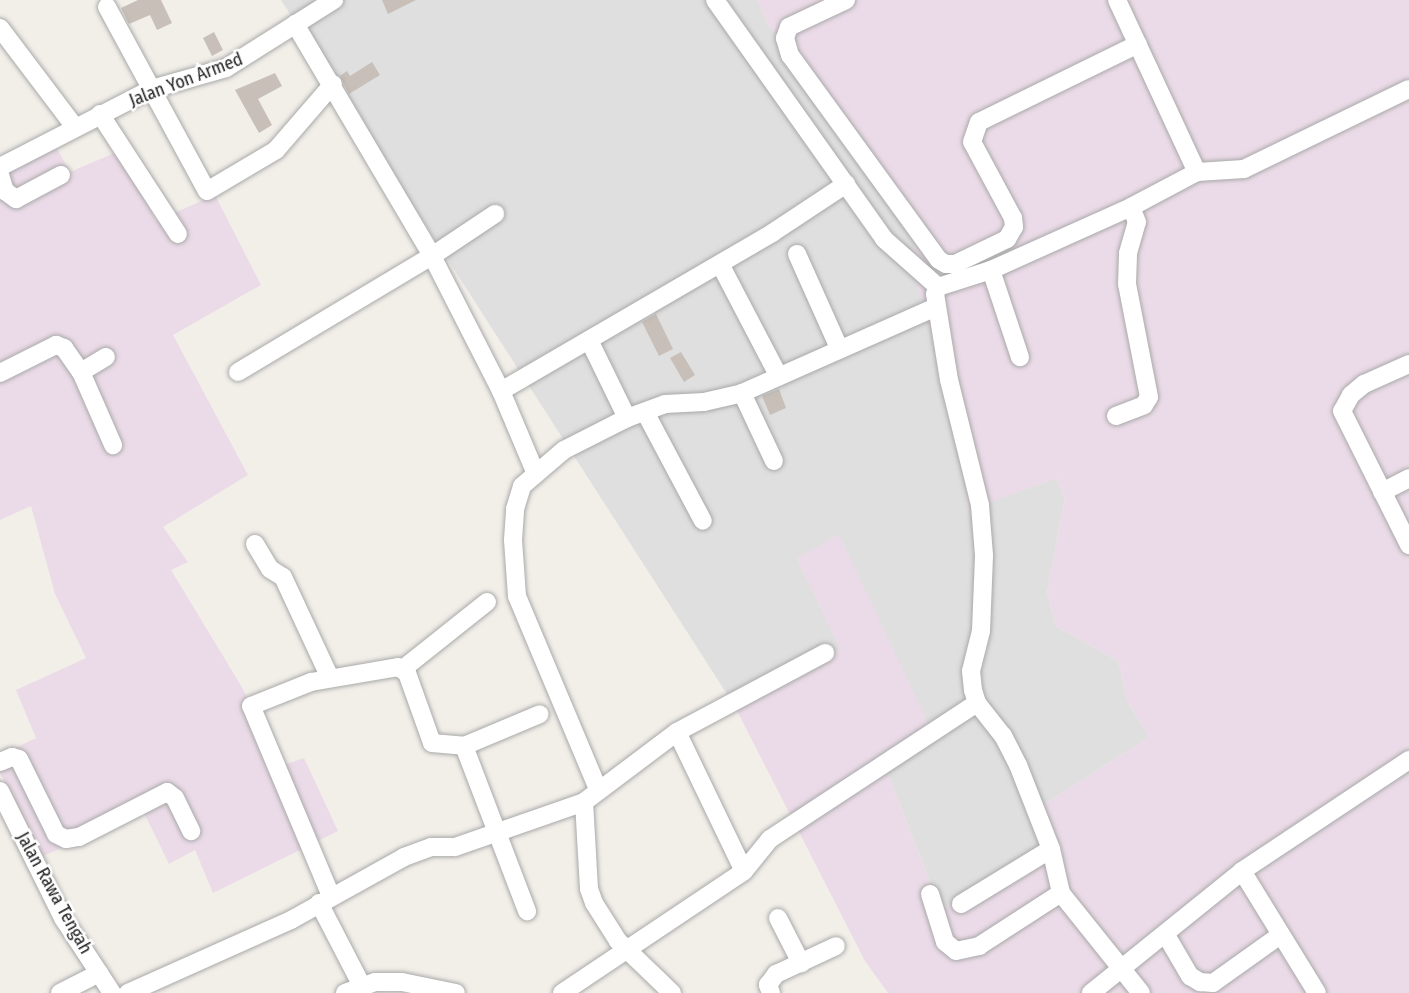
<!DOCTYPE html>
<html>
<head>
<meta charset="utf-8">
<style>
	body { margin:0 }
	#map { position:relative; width:1409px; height:993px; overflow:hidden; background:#f2efe9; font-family:"Fira Sans Condensed",sans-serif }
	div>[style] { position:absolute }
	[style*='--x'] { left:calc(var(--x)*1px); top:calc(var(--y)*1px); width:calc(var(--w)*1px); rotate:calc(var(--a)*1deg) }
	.residential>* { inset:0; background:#e0dfdf }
	.industrial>* { inset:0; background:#ebdbe8 }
	.building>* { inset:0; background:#c7bfb8 }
	.roads { filter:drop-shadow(0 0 2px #a9a9a9) drop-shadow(0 0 2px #a9a9a9) }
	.minor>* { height:18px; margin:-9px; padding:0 9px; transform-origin:9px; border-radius:9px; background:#fff }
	span { translate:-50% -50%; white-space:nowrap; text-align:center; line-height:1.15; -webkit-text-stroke:5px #fff; paint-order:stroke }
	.street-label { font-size:18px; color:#222 }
</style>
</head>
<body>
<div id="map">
	<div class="residential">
		<i style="clip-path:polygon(281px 0,758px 0,769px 26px,921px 222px,964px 453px,967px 510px,1056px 478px,1065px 498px,1047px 593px,1056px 626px,1118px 661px,1128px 702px,1149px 737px,1045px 804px,1055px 840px,941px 910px,882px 759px,928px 723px,797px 558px,841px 649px,734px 705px)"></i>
	</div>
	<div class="industrial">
		<i style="clip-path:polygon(758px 0,1409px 0,1409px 993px,888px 993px,865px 961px,734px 705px,840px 649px,797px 558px,839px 535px,928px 723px,882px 759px,941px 910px,1055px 840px,1045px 804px,1149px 737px,1128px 702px,1118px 661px,1056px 626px,1047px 593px,1065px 498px,1056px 478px,967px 511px,964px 453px,910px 261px,921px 222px,769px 26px)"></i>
		<i style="clip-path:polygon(55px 145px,70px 172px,119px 151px,156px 221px,215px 195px,261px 285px,173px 335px,248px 475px,163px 527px,188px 562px,171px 570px,243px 689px,278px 767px,304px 758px,338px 831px,213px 893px,195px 850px,169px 864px,144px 813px,43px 856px,0 773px,0 755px,36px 738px,16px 690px,86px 658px,55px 594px,31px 506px,0 520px,0 175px)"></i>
	</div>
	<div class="building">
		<i style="clip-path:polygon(138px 0,161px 0,172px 23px,157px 30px,150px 15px,129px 24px,121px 8px)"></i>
		<i style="clip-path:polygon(382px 0,416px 0,388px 14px)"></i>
		<i style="clip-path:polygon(214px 32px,223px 50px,212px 56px,203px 38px)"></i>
		<i style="clip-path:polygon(372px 62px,380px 75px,349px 94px,340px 76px,347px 71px,350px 76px)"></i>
		<i style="clip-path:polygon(275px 73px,282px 86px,258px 99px,272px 125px,259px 133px,235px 90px)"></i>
		<i style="clip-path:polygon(656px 314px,673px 349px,659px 356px,642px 322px)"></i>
		<i style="clip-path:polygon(681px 352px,695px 375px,684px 382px,670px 358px)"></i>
		<i style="clip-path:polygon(779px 389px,786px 408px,770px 415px,762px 396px)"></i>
	</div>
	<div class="roads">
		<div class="minor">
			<i style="--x:715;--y:0;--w:293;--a:54.7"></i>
			<i style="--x:884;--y:239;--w:72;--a:41.6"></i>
			<i style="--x:846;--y:0;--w:63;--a:154.7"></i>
			<i style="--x:789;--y:27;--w:12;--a:110"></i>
			<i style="--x:785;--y:38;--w:18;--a:74"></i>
			<i style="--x:790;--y:55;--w:253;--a:54"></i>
			<i style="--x:939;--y:260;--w:8;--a:30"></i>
			<i style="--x:946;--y:264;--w:9;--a:0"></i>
			<i style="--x:955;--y:264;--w:58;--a:-25.7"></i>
			<i style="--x:1007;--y:239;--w:14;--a:-60"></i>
			<i style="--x:1014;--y:227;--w:9;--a:-96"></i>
			<i style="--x:1013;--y:218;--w:86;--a:-118.3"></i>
			<i style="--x:972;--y:142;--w:21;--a:-71"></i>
			<i style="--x:979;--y:122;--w:177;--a:-26.1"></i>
			<i style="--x:1117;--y:0;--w:190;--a:65.1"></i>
			<i style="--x:107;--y:7;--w:209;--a:61.5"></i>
			<i style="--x:207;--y:191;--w:80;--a:-30.7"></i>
			<i style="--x:276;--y:150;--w:87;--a:-49.2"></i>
			<i style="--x:295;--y:24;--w:269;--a:59.4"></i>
			<i style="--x:432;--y:256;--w:152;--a:62.9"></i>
			<i style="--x:501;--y:391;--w:90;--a:67.1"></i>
			<i style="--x:0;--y:28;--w:123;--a:52.9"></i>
			<i style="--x:100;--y:114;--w:143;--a:57"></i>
			<i style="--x:0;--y:167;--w:171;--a:-27.2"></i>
			<i style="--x:152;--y:89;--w:77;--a:-15.8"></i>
			<i style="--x:226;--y:68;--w:128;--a:-32.2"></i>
			<i style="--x:0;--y:175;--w:17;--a:73"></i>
			<i style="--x:5;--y:191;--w:14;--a:36"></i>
			<i style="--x:16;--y:199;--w:51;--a:-28.1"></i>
			<i style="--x:797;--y:254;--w:103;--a:65.9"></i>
			<i style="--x:720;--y:264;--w:125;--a:62.4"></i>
			<i style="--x:991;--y:270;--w:92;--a:71.6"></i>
			<i style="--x:589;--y:340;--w:87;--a:64"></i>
			<i style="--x:1409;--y:364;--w:49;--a:156"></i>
			<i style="--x:1364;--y:384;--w:17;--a:140"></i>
			<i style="--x:1351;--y:395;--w:18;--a:119"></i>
			<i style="--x:1342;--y:411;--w:150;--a:63.4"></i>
			<i style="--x:81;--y:372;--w:80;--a:66.3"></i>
			<i style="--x:238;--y:372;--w:226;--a:-30.9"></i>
			<i style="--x:432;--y:256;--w:76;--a:-33.7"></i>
			<i style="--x:0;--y:373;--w:63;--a:-26.6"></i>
			<i style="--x:56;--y:345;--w:9;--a:21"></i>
			<i style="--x:64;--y:348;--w:29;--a:55"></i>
			<i style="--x:81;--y:372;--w:29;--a:-31"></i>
			<i style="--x:501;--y:391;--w:314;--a:-30.2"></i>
			<i style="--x:772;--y:233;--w:89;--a:-33.5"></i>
			<i style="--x:742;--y:393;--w:75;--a:64.8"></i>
			<i style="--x:645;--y:412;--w:123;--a:62"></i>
			<i style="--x:1116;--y:416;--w:30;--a:-21"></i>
			<i style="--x:1144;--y:405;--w:9;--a:-58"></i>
			<i style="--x:1149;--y:397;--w:115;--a:-101"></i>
			<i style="--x:1127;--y:284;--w:31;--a:-88"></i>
			<i style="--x:1128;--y:253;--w:32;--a:-74"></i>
			<i style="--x:1137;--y:222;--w:16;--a:-112"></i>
			<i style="--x:1382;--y:492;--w:30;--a:-27"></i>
			<i style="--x:255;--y:544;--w:29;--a:59"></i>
			<i style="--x:270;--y:569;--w:15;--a:32"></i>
			<i style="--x:283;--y:577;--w:111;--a:65"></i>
			<i style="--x:404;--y:668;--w:106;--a:-38.5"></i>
			<i style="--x:677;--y:732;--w:168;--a:-28.1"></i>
			<i style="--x:464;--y:746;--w:177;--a:69.1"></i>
			<i style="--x:0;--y:762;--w:13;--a:-23"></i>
			<i style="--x:12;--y:757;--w:7;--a:16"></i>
			<i style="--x:19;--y:759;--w:84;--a:63.7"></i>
			<i style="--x:56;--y:834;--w:11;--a:27"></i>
			<i style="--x:66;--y:839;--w:13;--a:-9"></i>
			<i style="--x:79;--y:837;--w:99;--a:-27.1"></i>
			<i style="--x:167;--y:792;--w:10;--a:37"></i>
			<i style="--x:175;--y:798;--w:37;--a:64"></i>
			<i style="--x:598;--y:789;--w:209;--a:-112.8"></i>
			<i style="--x:517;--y:596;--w:56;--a:-94.1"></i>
			<i style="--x:513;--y:540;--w:31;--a:-86"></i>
			<i style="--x:515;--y:509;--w:24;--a:-73"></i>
			<i style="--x:522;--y:486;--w:55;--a:-40.6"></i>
			<i style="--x:564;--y:450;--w:71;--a:-26.9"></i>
			<i style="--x:627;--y:418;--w:40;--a:-20.2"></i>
			<i style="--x:665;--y:404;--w:39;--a:-3"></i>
			<i style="--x:704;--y:402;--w:39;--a:-13"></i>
			<i style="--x:742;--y:393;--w:210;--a:-23.9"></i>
			<i style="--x:0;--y:791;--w:142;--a:63.6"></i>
			<i style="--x:63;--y:918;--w:90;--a:56.8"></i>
			<i style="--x:584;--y:802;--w:87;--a:86.7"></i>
			<i style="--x:589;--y:889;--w:15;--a:70"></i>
			<i style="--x:594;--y:903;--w:45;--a:57.7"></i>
			<i style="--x:618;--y:941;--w:75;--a:43.9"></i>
			<i style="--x:1242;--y:871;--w:143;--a:58.4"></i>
			<i style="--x:930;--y:894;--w:50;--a:72.6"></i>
			<i style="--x:945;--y:942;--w:14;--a:39"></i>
			<i style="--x:956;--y:951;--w:24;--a:-12"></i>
			<i style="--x:979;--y:946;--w:98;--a:-32.9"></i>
			<i style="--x:331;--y:896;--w:206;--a:-112.8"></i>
			<i style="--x:251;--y:706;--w:65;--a:-21.8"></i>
			<i style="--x:311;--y:682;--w:88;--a:-9.8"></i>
			<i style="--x:398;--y:667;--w:11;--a:34"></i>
			<i style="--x:407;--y:673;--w:74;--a:70.3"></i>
			<i style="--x:432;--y:743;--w:32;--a:5"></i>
			<i style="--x:464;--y:746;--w:82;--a:-22.8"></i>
			<i style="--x:319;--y:903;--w:91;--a:62.6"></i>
			<i style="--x:961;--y:904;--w:105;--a:-31.4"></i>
			<i style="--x:778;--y:918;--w:51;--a:62.9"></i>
			<i style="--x:1166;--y:935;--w:48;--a:59.7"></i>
			<i style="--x:1190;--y:976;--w:12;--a:31"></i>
			<i style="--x:1200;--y:982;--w:13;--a:4"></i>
			<i style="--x:1213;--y:983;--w:81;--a:-35.5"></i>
			<i style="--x:60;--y:993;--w:44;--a:-27.1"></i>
			<i style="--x:128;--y:993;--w:179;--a:-24.1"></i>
			<i style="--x:291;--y:920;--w:129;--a:-29.1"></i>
			<i style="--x:404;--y:857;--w:29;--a:-20"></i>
			<i style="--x:431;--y:847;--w:24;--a:0"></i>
			<i style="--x:455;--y:847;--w:137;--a:-19.2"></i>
			<i style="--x:584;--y:802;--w:116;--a:-37"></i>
			<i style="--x:677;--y:732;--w:154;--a:64.3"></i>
			<i style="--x:345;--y:993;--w:32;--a:-20"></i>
			<i style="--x:375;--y:982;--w:27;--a:0"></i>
			<i style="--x:402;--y:982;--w:55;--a:11.5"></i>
			<i style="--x:562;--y:993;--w:219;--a:-33.8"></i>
			<i style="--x:744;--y:871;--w:41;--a:-50.9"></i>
			<i style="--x:770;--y:839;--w:248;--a:-33.3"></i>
			<i style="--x:771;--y:993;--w:9;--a:-111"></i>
			<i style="--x:768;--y:985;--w:14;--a:-54"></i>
			<i style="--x:776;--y:974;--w:66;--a:-25"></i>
			<i style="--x:1091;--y:993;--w:194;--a:-38.9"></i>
			<i style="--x:1242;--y:871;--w:201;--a:-33.6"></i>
			<i style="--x:1141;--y:993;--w:128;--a:-128.7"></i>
			<i style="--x:1061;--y:893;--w:45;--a:-102.8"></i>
			<i style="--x:1051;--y:849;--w:90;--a:-111.4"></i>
			<i style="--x:1018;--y:765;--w:33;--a:-117"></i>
			<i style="--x:1003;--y:736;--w:42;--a:-128.2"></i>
			<i style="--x:977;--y:703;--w:14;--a:-107"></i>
			<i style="--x:973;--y:690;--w:19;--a:-96"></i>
			<i style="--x:971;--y:671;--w:41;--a:-76"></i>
			<i style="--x:981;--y:631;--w:76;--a:-87.7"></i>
			<i style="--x:984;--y:555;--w:50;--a:-94.6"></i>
			<i style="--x:980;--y:505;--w:129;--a:-103.9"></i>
			<i style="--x:949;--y:380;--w:87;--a:-99.2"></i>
			<i style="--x:935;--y:294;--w:8;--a:-67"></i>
			<i style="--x:938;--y:287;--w:56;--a:-17.8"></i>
			<i style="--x:991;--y:270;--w:154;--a:-24.2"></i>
			<i style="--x:1131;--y:207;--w:75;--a:-27.9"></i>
			<i style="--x:1197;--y:172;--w:47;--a:-3.7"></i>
			<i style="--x:1244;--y:169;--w:183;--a:-25.9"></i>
		</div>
	</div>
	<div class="street-label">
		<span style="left:186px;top:80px;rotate:-21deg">Jalan Yon Armed</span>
		<span style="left:54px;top:893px;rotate:61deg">Jalan Rawa Tengah</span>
	</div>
</div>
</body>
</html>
